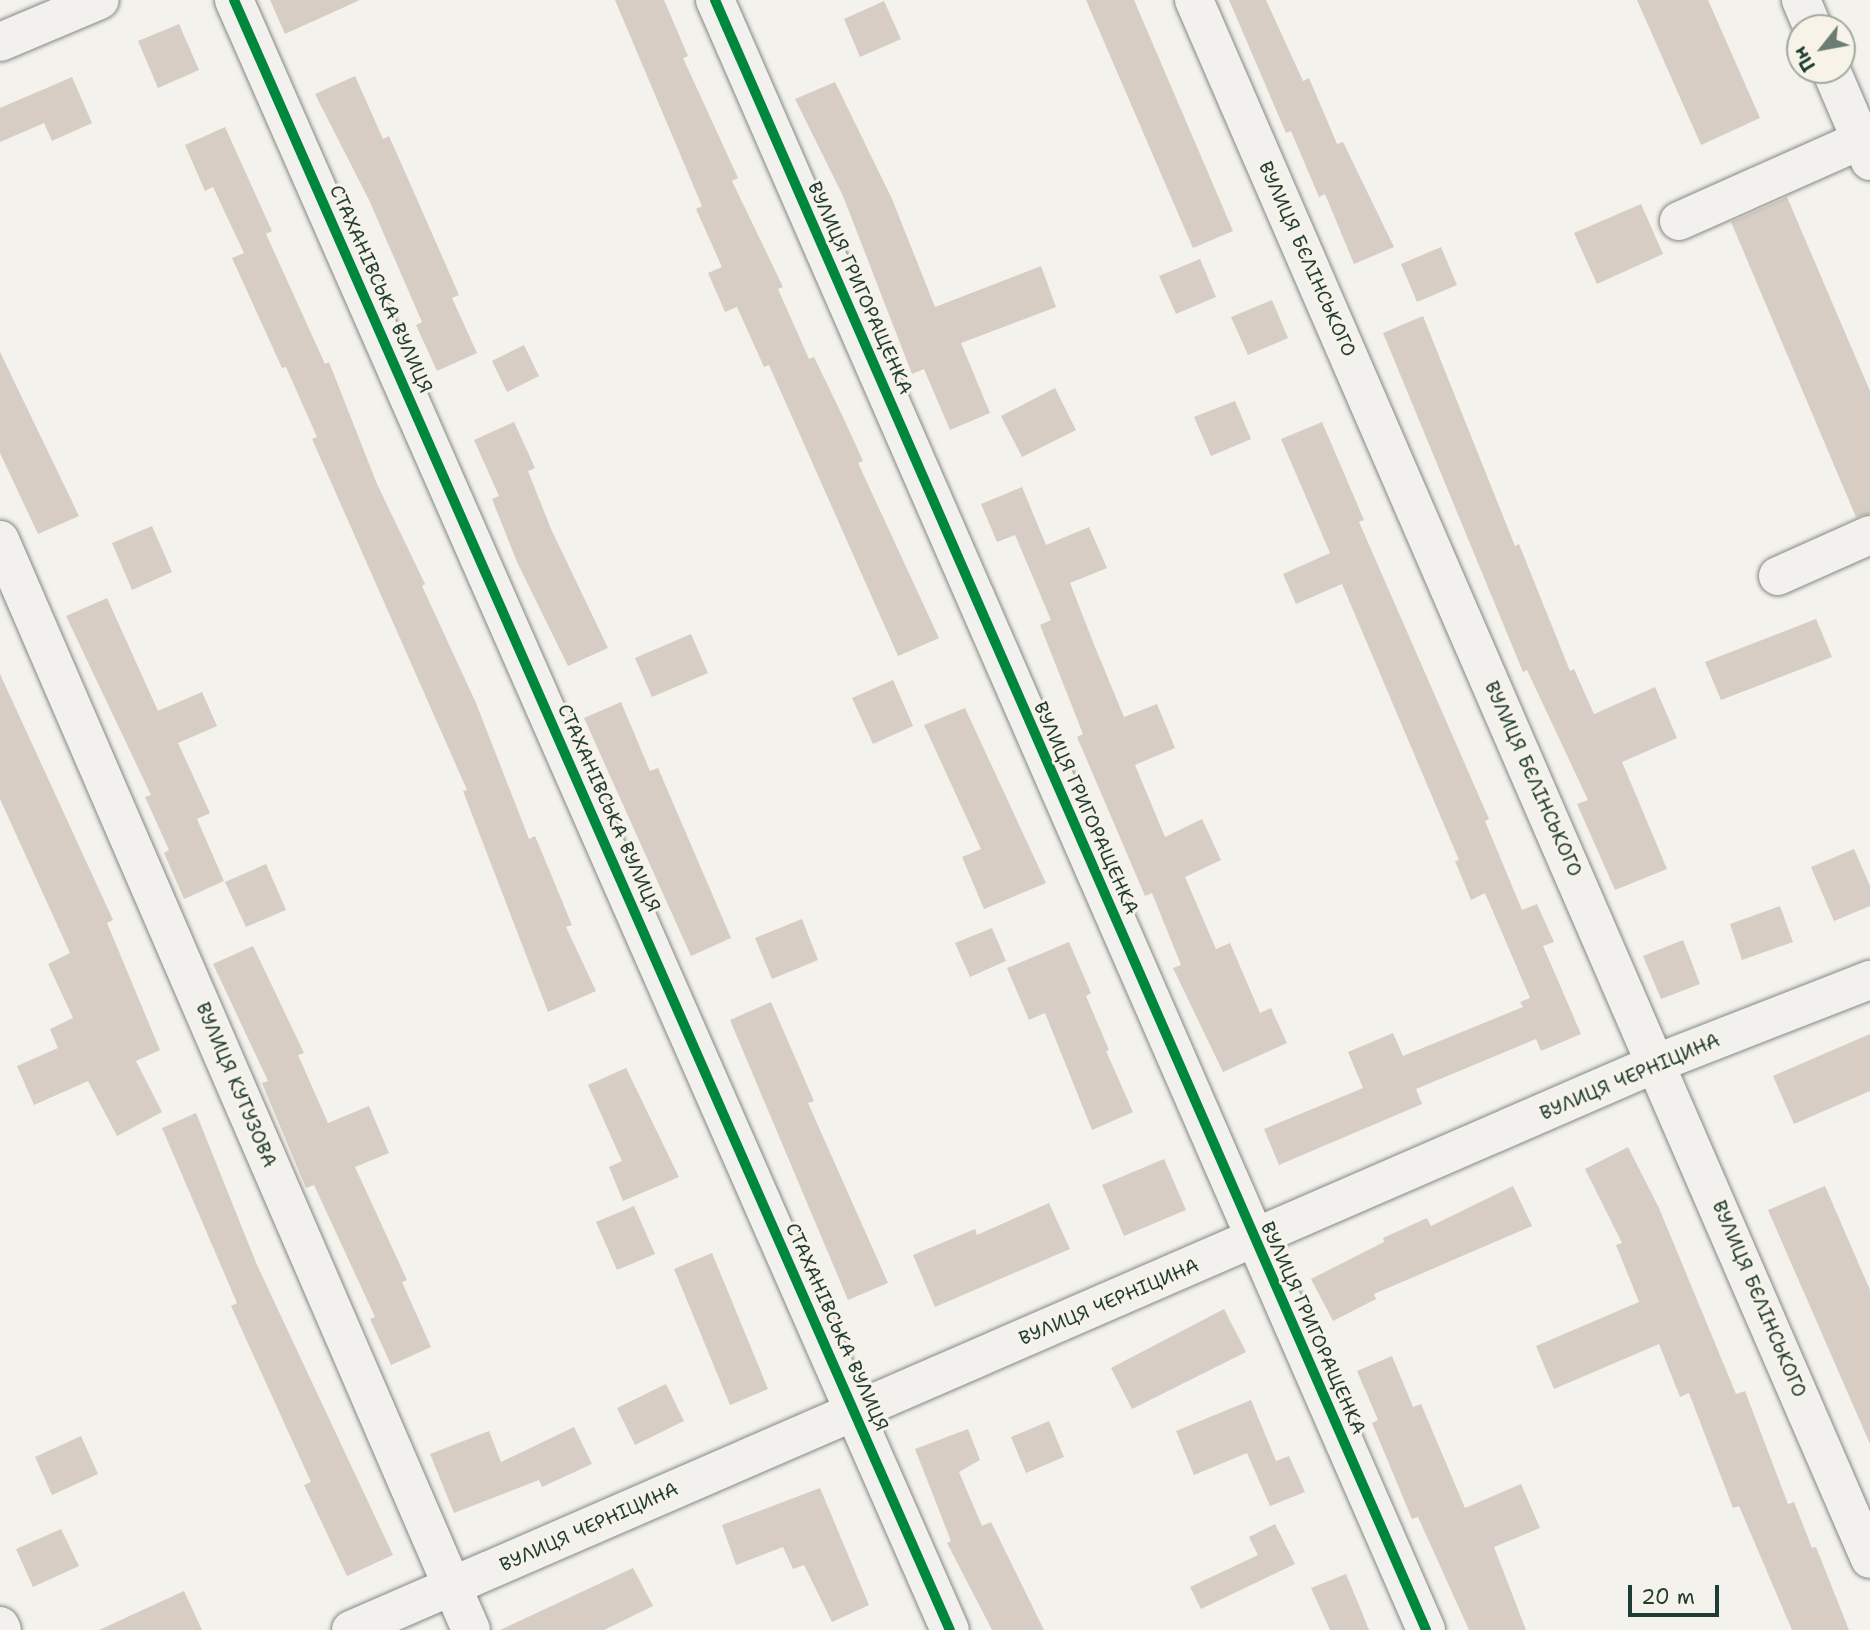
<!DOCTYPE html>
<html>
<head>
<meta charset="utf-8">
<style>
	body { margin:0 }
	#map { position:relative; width:1870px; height:1630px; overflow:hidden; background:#f4f2ec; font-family:"Shantell Sans",sans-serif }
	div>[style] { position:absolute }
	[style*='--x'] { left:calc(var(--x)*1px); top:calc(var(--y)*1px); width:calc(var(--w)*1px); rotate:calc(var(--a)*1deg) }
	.building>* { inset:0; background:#d7cdc4 }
	.roads { filter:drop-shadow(0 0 2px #848985) drop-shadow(0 0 2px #848985) }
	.minor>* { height:38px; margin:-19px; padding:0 19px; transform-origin:19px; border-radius:19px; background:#f2f1ed }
	.cycleway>* { height:10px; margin:-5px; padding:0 5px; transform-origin:5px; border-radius:5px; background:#00873e }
	span { translate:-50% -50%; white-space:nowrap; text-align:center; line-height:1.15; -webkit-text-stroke:6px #f7f3e8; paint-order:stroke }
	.street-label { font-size:19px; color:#1f3d34 }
	.north { position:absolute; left:1786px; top:14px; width:70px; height:70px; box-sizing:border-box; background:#f7f3e8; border:2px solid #a1aaa0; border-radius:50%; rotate:239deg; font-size:19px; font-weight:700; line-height:28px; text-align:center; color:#1f3d34 }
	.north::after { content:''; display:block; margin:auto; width:24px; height:32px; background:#6a7c74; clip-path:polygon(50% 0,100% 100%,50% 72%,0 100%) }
	.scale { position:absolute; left:1628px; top:1585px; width:91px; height:32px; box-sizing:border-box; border:4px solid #1f3d34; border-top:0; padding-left:9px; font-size:21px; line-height:24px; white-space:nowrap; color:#1f3d34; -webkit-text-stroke:5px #f7f3e8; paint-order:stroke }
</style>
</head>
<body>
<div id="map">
	<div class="building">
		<i style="clip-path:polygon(270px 0,360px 0,285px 34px)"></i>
		<i style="clip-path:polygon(615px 0,664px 0,688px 56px,683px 58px,738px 178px,732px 181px,783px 287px,778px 289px,809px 359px,814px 357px,842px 415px,863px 461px,858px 463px,939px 638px,898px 656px,769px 365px,764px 367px,737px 307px,725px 312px,708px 273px,722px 267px,696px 209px,702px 206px)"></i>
		<i style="clip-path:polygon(1086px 0,1134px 0,1233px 231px,1193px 248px)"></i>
		<i style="clip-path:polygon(1229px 0,1266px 0,1303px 81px,1309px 78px,1337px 144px,1343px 142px,1394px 247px,1354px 264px,1325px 194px,1319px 197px,1291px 131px,1286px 133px)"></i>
		<i style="clip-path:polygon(1637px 0,1708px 0,1760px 118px,1701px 145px)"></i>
		<i style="clip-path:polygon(884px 1px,901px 39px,860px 57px,844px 19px)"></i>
		<i style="clip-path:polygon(179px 24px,199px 70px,158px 88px,138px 41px)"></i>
		<i style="clip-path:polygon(355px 76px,383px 139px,389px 136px,416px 197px,459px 295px,452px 298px,477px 353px,437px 371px,416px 325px,422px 322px,369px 200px,315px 94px)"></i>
		<i style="clip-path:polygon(72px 77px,92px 123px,52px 141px,44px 123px,0 142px,0 108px)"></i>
		<i style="clip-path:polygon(835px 82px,892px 199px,935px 307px,1041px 266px,1056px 307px,961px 343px,990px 413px,950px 430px,924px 369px,912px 374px,843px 196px,795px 99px)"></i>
		<i style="clip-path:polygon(225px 127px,272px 231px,266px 234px,325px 364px,329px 362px,377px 484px,425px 584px,422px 586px,476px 703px,529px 839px,535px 836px,572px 925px,566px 927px,596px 991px,548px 1012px,463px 791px,467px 790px,312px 439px,317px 437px,286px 367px,282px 368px,232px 258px,244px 253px,213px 187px,205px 191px,185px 145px)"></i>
		<i style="clip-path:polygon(1787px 197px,1870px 391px,1870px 514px,1856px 517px,1731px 222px)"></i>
		<i style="clip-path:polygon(1641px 204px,1663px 254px,1597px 284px,1574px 233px)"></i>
		<i style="clip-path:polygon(1441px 247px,1457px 285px,1417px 302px,1401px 264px)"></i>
		<i style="clip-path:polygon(1200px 259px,1216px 297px,1176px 314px,1159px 276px)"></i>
		<i style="clip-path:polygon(1272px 300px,1288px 338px,1248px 355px,1231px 317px)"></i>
		<i style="clip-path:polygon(1423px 316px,1515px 546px,1519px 544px,1570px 671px,1574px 669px,1594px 714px,1655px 687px,1677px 738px,1622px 762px,1667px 869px,1615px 890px,1577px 804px,1588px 800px,1527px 670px,1523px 672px,1383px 333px)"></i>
		<i style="clip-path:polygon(524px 345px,539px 376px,507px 392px,492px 361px)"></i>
		<i style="clip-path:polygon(0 352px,79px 516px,38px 534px,0 453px)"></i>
		<i style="clip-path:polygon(1055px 388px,1076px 430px,1022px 457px,1001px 416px)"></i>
		<i style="clip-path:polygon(1235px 401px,1251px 439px,1211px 456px,1194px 417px)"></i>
		<i style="clip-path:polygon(514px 422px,535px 468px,528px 471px,551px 529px,608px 648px,568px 666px,517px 562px,492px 499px,499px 496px,474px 440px)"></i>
		<i style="clip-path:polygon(1322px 422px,1364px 520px,1359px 522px,1489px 819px,1485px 821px,1522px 910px,1537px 904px,1554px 942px,1543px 946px,1581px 1034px,1541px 1051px,1536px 1039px,1416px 1089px,1422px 1104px,1279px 1165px,1264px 1129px,1363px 1088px,1348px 1052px,1393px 1033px,1403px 1056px,1523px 1007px,1520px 1002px,1530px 998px,1485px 893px,1471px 900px,1455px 861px,1459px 860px,1342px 584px,1296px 604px,1283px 574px,1330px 553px,1281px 439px)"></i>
		<i style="clip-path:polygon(1022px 487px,1046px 545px,1089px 527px,1107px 568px,1070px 583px,1095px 647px,1124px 717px,1157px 704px,1175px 748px,1135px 765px,1165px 837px,1202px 819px,1221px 860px,1185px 877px,1216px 949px,1230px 943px,1260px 1013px,1271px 1008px,1287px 1043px,1223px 1072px,1173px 968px,1181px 965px,1152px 893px,1145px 896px,1077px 737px,1083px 734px,1040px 625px,1051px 620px,1015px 535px,997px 542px,981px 504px)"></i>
		<i style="clip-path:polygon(152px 526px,172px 572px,132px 590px,112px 543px)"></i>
		<i style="clip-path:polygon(107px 598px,158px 711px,202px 692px,217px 726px,178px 743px,210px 813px,197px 819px,224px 881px,184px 899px,164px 853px,169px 850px,145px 797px,151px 795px,66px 616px)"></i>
		<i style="clip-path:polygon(1816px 619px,1832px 657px,1721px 700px,1705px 662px)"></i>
		<i style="clip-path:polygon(691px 634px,708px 673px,652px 697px,635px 658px)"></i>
		<i style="clip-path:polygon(0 674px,113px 920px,107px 923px,160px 1050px,136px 1061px,162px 1112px,117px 1136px,88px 1081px,34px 1105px,17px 1066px,58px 1048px,50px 1029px,73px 1018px,48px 964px,70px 953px,0 799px)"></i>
		<i style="clip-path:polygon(893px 680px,913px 726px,873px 744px,852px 698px)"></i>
		<i style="clip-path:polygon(621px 702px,650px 771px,658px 768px,731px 938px,691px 956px,584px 718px)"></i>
		<i style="clip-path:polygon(965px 708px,1046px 883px,984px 909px,962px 857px,981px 849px,924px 725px)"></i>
		<i style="clip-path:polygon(1854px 849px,1870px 886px,1870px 906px,1834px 921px,1811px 867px)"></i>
		<i style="clip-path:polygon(266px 864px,286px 910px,246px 927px,225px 882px)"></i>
		<i style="clip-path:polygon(1780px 906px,1793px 942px,1742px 960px,1730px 924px)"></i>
		<i style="clip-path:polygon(802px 919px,818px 960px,772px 979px,755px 938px)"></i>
		<i style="clip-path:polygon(992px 928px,1006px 961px,970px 977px,955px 943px)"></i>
		<i style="clip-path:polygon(1683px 940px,1700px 984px,1661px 999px,1643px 956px)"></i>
		<i style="clip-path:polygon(1069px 942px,1091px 993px,1086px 996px,1109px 1050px,1106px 1051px,1133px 1112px,1092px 1130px,1045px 1013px,1029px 1020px,1007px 968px)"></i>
		<i style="clip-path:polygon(253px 946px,304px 1053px,298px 1055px,328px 1123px,369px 1106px,389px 1153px,355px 1167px,407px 1280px,402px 1282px,431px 1347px,391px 1365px,370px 1319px,375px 1317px,314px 1185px,306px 1188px,262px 1083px,268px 1081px,213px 964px)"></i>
		<i style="clip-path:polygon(771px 1002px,814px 1101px,808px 1103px,888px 1283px,848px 1300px,730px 1020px)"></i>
		<i style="clip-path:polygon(1870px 1034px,1870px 1091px,1794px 1124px,1773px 1076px)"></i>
		<i style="clip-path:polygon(626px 1068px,679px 1177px,623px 1201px,609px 1167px,622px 1161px,588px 1085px)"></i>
		<i style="clip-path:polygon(196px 1113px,257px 1265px,393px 1555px,347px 1576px,304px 1485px,311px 1482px,231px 1306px,237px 1303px,162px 1128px)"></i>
		<i style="clip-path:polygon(1628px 1147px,1659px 1208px,1736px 1394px,1745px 1391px,1788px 1504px,1794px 1502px,1812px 1548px,1816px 1547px,1849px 1630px,1792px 1630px,1739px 1506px,1733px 1508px,1689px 1393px,1680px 1397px,1659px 1344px,1554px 1389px,1536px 1346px,1639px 1302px,1616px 1245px,1622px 1243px,1585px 1169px)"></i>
		<i style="clip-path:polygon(1164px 1159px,1186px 1210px,1124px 1236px,1102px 1185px)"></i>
		<i style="clip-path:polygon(1513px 1186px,1532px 1226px,1374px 1294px,1376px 1299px,1333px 1321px,1311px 1279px,1384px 1242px,1383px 1238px,1427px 1218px,1431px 1226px)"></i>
		<i style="clip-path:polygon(1825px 1186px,1870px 1290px,1870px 1444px,1768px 1210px)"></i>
		<i style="clip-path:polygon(1049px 1203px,1070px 1249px,935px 1307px,913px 1255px,975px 1229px,977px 1235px)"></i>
		<i style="clip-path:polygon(634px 1206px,655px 1254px,617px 1270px,596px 1222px)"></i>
		<i style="clip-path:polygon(712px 1253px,768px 1389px,730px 1405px,674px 1269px)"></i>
		<i style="clip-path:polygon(1224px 1309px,1246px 1352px,1132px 1409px,1111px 1368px)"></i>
		<i style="clip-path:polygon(1392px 1356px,1413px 1407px,1421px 1404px,1465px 1508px,1521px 1484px,1540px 1528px,1494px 1547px,1526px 1630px,1469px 1630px,1418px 1517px,1412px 1519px,1372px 1423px,1378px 1420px,1357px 1371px)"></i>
		<i style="clip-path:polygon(666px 1384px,684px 1421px,635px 1445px,617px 1408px)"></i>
		<i style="clip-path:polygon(1251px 1400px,1276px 1461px,1289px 1456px,1305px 1492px,1270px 1506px,1247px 1453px,1194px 1475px,1176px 1431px)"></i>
		<i style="clip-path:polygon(1049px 1421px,1064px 1457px,1026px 1473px,1011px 1437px)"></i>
		<i style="clip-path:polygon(574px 1427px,592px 1464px,542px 1487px,539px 1480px,454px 1513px,430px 1454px,489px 1431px,501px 1462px)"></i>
		<i style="clip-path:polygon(968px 1429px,980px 1460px,959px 1472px,982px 1526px,991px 1522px,1044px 1630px,992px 1630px,947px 1543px,951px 1541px,915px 1449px)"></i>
		<i style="clip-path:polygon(81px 1436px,98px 1474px,52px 1495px,35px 1457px)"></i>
		<i style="clip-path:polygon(820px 1488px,869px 1605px,832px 1622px,804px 1565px,793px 1569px,783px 1547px,736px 1565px,722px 1525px)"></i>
		<i style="clip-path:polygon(1275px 1524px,1295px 1564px,1201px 1609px,1190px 1587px,1258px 1555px,1249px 1537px)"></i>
		<i style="clip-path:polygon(61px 1529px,79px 1566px,33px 1587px,16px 1549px)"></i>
		<i style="clip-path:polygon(633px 1568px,653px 1606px,604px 1630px,500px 1630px)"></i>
		<i style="clip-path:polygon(1346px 1574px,1361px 1610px,1369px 1630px,1330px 1630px,1311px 1588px)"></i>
		<i style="clip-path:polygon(184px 1591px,202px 1630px,99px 1630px)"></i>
	</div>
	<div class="roads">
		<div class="minor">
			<i style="--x:234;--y:0;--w:1780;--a:66.29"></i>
			<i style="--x:715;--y:0;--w:1778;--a:66.43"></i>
			<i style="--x:1194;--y:0;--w:1699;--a:66.56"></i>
			<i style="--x:1801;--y:0;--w:30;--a:67"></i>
			<i style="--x:0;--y:42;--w:108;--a:-22.8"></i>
			<i style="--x:1831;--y:70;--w:99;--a:66.8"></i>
			<i style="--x:1679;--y:221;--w:199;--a:-24"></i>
			<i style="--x:0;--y:540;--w:1187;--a:66.63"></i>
			<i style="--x:1778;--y:576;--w:101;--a:-24"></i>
			<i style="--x:0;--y:1626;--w:4;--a:63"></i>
			<i style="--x:351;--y:1630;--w:1424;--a:-23.47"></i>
			<i style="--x:1657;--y:1063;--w:229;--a:-21.3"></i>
		</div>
	</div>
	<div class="cycleway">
		<i style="--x:234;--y:0;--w:1780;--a:66.29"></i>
		<i style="--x:715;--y:0;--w:1778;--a:66.43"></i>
	</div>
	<div class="street-label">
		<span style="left:1307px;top:259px;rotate:66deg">ВУЛИЦЯ БЄЛІНСЬКОГО</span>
		<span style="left:860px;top:288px;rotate:66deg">ВУЛИЦЯ ГРИГОРАЩЕНКА</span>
		<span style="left:381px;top:289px;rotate:66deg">СТАХАНІВСЬКА ВУЛИЦЯ</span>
		<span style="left:1533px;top:779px;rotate:66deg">ВУЛИЦЯ БЄЛІНСЬКОГО</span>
		<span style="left:609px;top:808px;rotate:66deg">СТАХАНІВСЬКА ВУЛИЦЯ</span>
		<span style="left:1086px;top:808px;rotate:66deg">ВУЛИЦЯ ГРИГОРАЩЕНКА</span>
		<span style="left:1630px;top:1077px;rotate:-23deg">ВУЛИЦЯ ЧЕРНІЦИНА</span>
		<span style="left:236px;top:1085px;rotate:67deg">ВУЛИЦЯ КУТУЗОВА</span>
		<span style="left:1759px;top:1299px;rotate:67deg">ВУЛИЦЯ БЄЛІНСЬКОГО</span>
		<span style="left:1109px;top:1302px;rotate:-23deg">ВУЛИЦЯ ЧЕРНІЦИНА</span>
		<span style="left:837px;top:1327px;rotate:66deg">СТАХАНІВСЬКА ВУЛИЦЯ</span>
		<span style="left:1313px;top:1328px;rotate:66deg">ВУЛИЦЯ ГРИГОРАЩЕНКА</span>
		<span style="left:589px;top:1527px;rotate:-24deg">ВУЛИЦЯ ЧЕРНІЦИНА</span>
	</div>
	<div class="north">Пн</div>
	<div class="scale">20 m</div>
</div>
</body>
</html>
